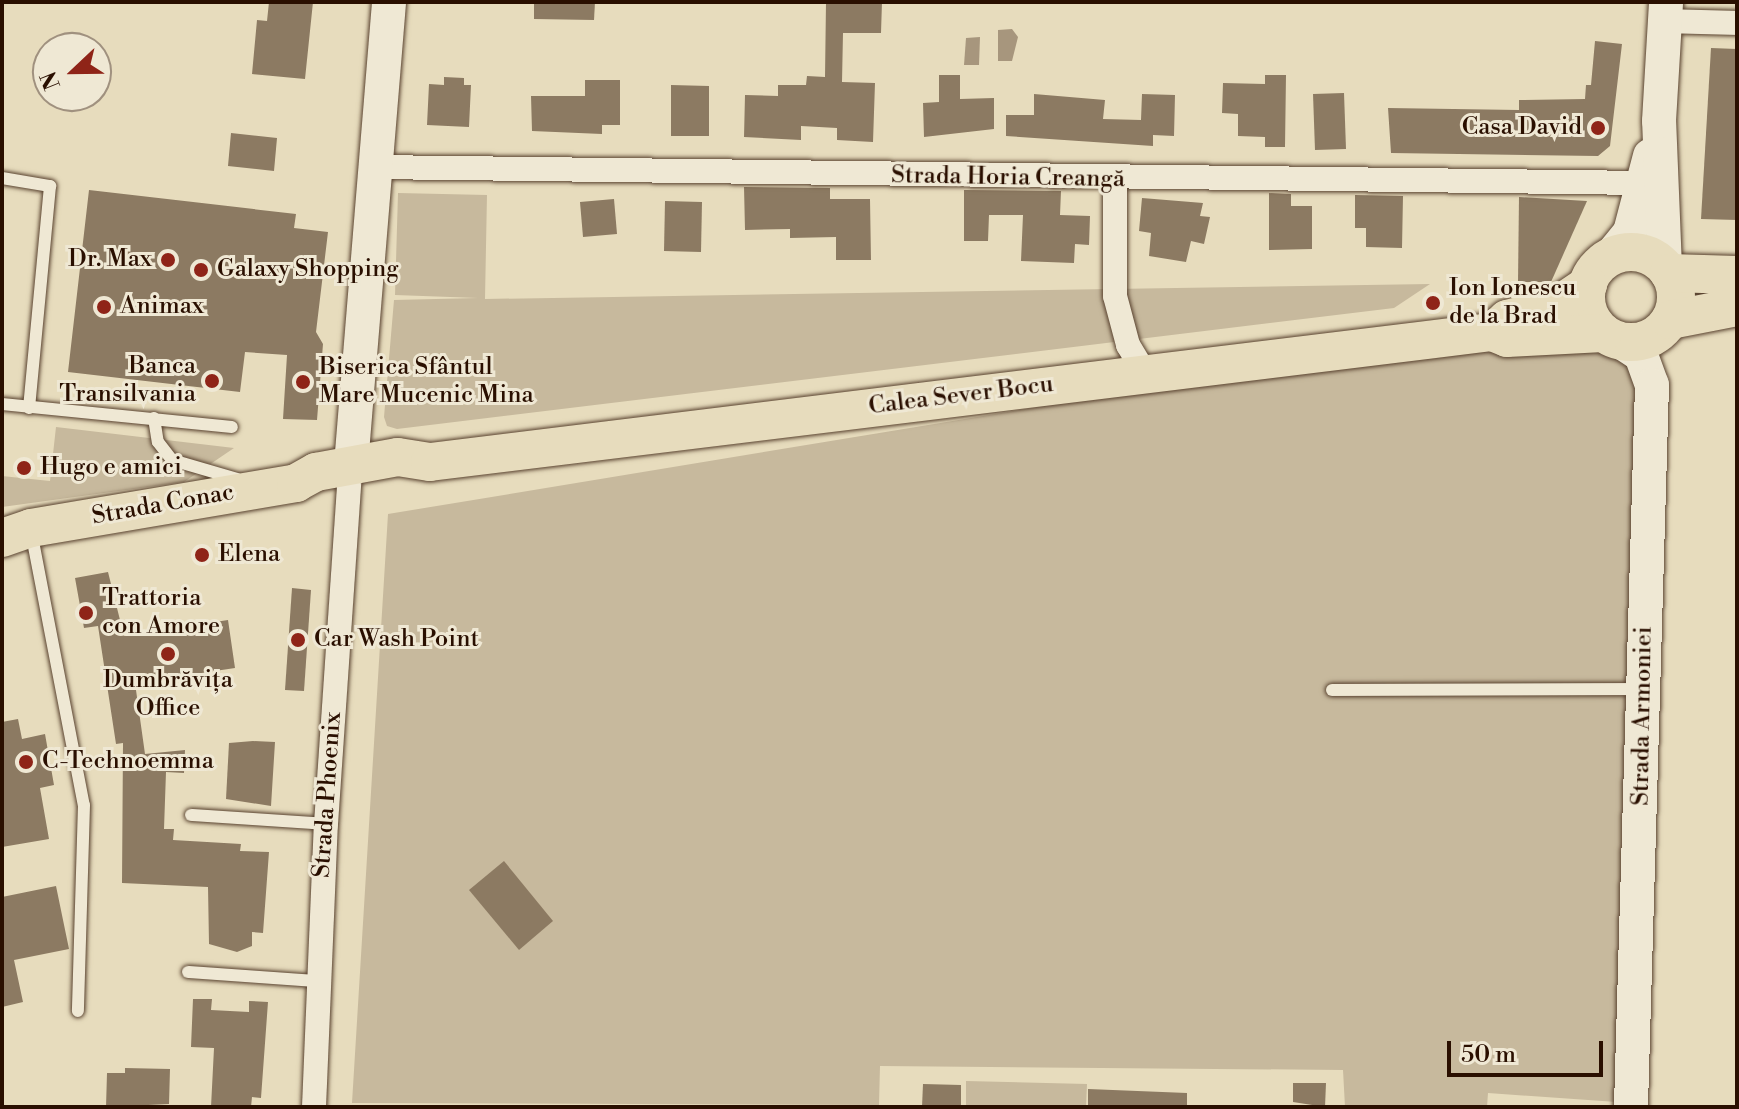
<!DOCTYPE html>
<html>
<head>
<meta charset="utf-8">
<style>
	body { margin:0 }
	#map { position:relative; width:1739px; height:1109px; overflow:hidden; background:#e7dcbd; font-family:"Libre Bodoni",serif }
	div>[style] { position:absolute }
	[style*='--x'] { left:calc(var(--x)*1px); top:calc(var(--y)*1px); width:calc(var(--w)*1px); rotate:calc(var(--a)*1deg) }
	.green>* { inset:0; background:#c7b99d }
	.water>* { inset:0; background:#a7967d }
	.building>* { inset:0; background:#8c7a62 }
	.roads { filter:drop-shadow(0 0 2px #59422f) drop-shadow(0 0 2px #59422f) }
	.lane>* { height:12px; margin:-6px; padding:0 6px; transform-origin:6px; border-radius:6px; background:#efe8d4 }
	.street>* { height:24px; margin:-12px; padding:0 12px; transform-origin:12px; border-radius:12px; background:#efe8d4 }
	.secondary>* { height:34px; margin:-17px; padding:0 17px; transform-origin:17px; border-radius:17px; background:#efe8d4 }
	.primary>* { height:38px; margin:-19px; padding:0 19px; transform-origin:19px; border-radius:19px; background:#e7dcbd }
	.primary>.ring { margin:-19px; padding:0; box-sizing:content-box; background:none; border:38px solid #e7dcbd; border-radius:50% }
	.dots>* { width:22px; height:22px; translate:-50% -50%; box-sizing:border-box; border:4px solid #efe8d4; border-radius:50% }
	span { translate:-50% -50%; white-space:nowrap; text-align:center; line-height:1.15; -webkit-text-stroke:6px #efe8d4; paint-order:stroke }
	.poi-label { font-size:24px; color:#2a0f00 }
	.right { translate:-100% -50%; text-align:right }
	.left { translate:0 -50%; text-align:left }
	.street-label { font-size:24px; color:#2a0f00 }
	.frame { position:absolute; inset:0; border:4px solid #2a0f00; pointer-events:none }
	.north { position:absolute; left:32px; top:32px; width:80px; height:80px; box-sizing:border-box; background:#efe8d4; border:2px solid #a0917f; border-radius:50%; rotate:248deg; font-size:22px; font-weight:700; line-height:32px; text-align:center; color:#2a0f00 }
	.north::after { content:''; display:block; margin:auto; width:28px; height:36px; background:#8f2418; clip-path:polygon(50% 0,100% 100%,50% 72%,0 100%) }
	.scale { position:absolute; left:1447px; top:1041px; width:156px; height:36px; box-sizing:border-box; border:4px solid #2a0f00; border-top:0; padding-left:10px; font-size:24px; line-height:28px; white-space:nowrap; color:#2a0f00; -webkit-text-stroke:6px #efe8d4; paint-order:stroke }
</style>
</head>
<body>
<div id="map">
	<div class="green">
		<i style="clip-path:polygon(398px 193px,487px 195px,485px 299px,1430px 284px,1394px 308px,397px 429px,387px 426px,384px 417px,394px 300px,478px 298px,395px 295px)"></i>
		<i style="clip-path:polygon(1492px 332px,1638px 352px,1631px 1103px,1488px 1093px,1487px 1107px,1345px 1107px,1343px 1070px,880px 1066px,879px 1105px,352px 1103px,388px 514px)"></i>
		<i style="clip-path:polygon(56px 427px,234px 448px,184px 482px,2px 507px,2px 476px,50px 481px)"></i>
		<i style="clip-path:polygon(966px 1081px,1087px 1084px,1086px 1107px,966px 1107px)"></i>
	</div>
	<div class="water">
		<i style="clip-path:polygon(1012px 29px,1018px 37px,1012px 61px,998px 61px,998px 30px)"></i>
		<i style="clip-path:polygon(980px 37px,979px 65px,964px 65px,966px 38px)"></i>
	</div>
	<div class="building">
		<i style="clip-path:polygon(269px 2px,313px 2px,305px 79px,252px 74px,257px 20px,267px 21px)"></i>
		<i style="clip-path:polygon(534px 2px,595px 2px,594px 20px,534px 19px)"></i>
		<i style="clip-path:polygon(826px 2px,882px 2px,881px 33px,843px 33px,842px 82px,875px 83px,873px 142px,837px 140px,837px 128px,801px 126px,801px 140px,744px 137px,745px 95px,778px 96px,778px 85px,806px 85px,807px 76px,825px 77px)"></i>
		<i style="clip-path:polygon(1595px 41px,1622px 44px,1610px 146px,1598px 156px,1391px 153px,1388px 108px,1519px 110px,1519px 100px,1585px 99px,1586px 85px,1591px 85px)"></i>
		<i style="clip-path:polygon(1711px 48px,1737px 49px,1737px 220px,1701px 219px)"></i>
		<i style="clip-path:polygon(939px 75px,960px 75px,960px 99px,994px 98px,994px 129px,924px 137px,923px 103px,939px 102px)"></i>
		<i style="clip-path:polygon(1265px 75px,1286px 75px,1285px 147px,1265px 147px,1265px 137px,1238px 136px,1238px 114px,1222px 113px,1223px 83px,1265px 84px)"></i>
		<i style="clip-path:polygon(444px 77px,464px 78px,464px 85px,471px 85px,469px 127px,427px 125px,429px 84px,444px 85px)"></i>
		<i style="clip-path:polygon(585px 80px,620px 80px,620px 125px,602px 125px,602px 134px,532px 131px,531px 96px,585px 96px)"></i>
		<i style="clip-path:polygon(671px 85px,709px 86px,709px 136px,671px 136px)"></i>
		<i style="clip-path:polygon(1344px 93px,1346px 149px,1315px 150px,1313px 94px)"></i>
		<i style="clip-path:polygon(1034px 94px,1105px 100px,1103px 119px,1141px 120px,1142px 94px,1175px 95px,1174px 136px,1153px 135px,1153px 146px,1006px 136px,1006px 115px,1034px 115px)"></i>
		<i style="clip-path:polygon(231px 133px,277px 138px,274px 171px,228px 166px)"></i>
		<i style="clip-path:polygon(744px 187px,830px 188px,830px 199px,870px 199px,871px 260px,836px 260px,836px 237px,790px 238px,790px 229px,745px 230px)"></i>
		<i style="clip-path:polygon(89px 190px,296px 214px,294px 228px,328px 232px,316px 332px,323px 344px,317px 420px,283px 419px,287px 355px,245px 352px,240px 392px,68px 372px)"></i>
		<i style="clip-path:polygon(964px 190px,1061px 191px,1060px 215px,1090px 216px,1089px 245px,1075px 244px,1074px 263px,1021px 261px,1023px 215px,989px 215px,988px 241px,964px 241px)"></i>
		<i style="clip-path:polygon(1269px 193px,1291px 194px,1291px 206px,1312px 206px,1312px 249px,1269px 250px)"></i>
		<i style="clip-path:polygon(1355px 195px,1403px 196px,1402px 248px,1366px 247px,1366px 228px,1355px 228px)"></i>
		<i style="clip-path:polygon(1519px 197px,1587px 201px,1551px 282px,1518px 282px)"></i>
		<i style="clip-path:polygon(1142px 198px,1203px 203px,1200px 216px,1210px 217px,1204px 244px,1191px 241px,1186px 262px,1149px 256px,1151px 233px,1139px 231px)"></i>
		<i style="clip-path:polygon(614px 199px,617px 234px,583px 237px,580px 202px)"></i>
		<i style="clip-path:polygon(665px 201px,702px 202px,701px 252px,664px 251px)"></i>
		<i style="clip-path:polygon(108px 572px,124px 636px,228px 620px,235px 668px,135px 683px,145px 754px,185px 750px,184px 773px,166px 772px,164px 829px,174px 829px,173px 840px,241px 844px,240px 851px,269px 852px,263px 933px,252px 932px,252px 946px,237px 952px,209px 944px,208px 887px,122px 883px,123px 743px,116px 744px,98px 626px,84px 628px,75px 578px)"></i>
		<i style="clip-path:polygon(292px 588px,311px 590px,304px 691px,285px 690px)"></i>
		<i style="clip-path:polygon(18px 719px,22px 739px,45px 734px,54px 785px,40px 788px,49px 839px,2px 847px,2px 722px)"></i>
		<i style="clip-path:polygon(253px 741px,275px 742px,271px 806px,226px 799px,229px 743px)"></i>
		<i style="clip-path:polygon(504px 861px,553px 921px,519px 950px,469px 890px)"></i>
		<i style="clip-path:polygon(56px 886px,69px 949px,14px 960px,23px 1002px,2px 1007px,2px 897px)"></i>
		<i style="clip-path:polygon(193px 999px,212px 999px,211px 1010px,249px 1012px,249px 1001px,268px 1002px,261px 1098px,252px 1097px,251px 1107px,211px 1107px,214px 1048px,191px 1047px)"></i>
		<i style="clip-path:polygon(125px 1068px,170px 1069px,169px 1104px,106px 1107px,107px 1073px,125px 1073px)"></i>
		<i style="clip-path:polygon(1293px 1083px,1326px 1083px,1325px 1107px,1293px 1102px)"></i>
		<i style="clip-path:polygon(923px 1084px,961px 1085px,961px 1107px,922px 1107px)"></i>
		<i style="clip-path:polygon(1088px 1089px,1187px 1093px,1187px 1107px,1088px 1107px)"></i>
	</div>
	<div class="roads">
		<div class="lane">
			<i style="--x:2;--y:178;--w:49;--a:9.5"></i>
			<i style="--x:50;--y:186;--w:223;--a:95.4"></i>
			<i style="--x:2;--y:404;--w:231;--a:5.7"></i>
			<i style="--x:154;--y:418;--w:24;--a:81"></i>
			<i style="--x:158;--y:442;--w:23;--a:52"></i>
			<i style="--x:172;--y:460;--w:68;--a:16.3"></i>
			<i style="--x:31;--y:531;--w:279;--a:79.1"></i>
			<i style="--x:84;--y:805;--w:206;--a:91.7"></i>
			<i style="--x:1332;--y:690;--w:308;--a:-0.2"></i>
			<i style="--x:191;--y:815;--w:135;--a:3.8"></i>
			<i style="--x:188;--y:972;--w:129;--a:4"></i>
		</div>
		<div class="street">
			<i style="--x:1665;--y:21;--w:72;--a:1.6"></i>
			<i style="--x:373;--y:167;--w:1270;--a:0.72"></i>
			<i style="--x:1115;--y:180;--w:116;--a:90"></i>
			<i style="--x:1115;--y:296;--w:51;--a:75.1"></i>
			<i style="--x:1128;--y:345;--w:33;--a:59"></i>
			<i style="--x:314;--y:1107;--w:283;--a:-87.6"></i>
			<i style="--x:326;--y:824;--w:341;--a:-86.1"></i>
		</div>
		<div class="secondary">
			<i style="--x:1609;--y:258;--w:33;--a:-51"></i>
			<i style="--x:1630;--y:232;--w:79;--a:-75.3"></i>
			<i style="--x:1665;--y:268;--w:147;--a:-92.3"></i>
			<i style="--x:1659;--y:121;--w:119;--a:-86.6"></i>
			<i style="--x:1618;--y:340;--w:27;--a:33"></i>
			<i style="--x:1641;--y:355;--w:32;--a:70"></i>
			<i style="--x:1652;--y:385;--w:722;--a:91.67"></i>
			<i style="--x:351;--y:465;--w:465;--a:-85.3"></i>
		</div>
		<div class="primary">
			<i class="ring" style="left:1586px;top:252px;width:52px;height:52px"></i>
			<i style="--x:1669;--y:273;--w:68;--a:1.7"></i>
			<i style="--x:1670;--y:320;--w:68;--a:-11"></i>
			<i style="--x:1497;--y:328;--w:13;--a:-42"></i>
			<i style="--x:1507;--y:319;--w:49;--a:-14"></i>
			<i style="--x:1555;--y:307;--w:40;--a:-34"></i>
			<i style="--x:2;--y:538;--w:31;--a:-19"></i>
			<i style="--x:31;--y:528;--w:269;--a:-9.6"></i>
			<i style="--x:296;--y:483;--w:23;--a:-29"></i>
			<i style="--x:316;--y:472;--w:83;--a:-10.4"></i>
			<i style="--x:398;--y:457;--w:32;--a:9"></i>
			<i style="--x:430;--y:462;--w:1070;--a:-6.98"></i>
			<i style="--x:1492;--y:332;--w:16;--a:22"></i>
			<i style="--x:1507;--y:338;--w:96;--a:-3"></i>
		</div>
	</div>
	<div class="dots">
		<i style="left:1598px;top:128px;background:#8f2418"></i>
		<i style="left:168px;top:260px;background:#8f2418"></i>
		<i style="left:201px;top:270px;background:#8f2418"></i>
		<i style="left:1433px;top:303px;background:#8f2418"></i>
		<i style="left:104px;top:307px;background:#8f2418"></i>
		<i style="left:212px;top:381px;background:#8f2418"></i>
		<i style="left:303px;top:382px;background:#8f2418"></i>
		<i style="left:24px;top:468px;background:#8f2418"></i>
		<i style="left:202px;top:555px;background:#8f2418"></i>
		<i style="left:86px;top:613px;background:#8f2418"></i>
		<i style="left:298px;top:640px;background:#8f2418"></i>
		<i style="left:168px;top:654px;background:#8f2418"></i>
		<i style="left:26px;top:762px;background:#8f2418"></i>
	</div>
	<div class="poi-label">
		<span class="right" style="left:1582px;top:128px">Casa David</span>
		<span class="right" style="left:152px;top:260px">Dr. Max</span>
		<span class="left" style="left:217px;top:270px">Galaxy Shopping</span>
		<span class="left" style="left:1449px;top:303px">Ion Ionescu<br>de la Brad</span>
		<span class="left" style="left:120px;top:307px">Animax</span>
		<span class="right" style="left:196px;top:381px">Banca<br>Transilvania</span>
		<span class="left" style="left:319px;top:382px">Biserica Sfântul<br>Mare Mucenic Mina</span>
		<span class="left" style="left:40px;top:468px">Hugo e amici</span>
		<span class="left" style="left:218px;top:555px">Elena</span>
		<span class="left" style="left:102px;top:613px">Trattoria<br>con Amore</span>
		<span class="left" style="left:314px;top:640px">Car Wash Point</span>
		<span style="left:168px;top:695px">Dumbrăvița<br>Office</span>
		<span class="left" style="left:42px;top:762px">C-Technoemma</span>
	</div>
	<div class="street-label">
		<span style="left:1008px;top:178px;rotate:1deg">Strada Horia Creangă</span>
		<span style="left:961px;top:396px;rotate:-7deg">Calea Sever Bocu</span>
		<span style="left:163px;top:505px;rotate:-10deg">Strada Conac</span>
		<span style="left:1643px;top:716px;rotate:-89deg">Strada Armoniei</span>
		<span style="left:328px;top:795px;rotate:-86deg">Strada Phoenix</span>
	</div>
	<div class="frame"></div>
	<div class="north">N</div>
	<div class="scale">50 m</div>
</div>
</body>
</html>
